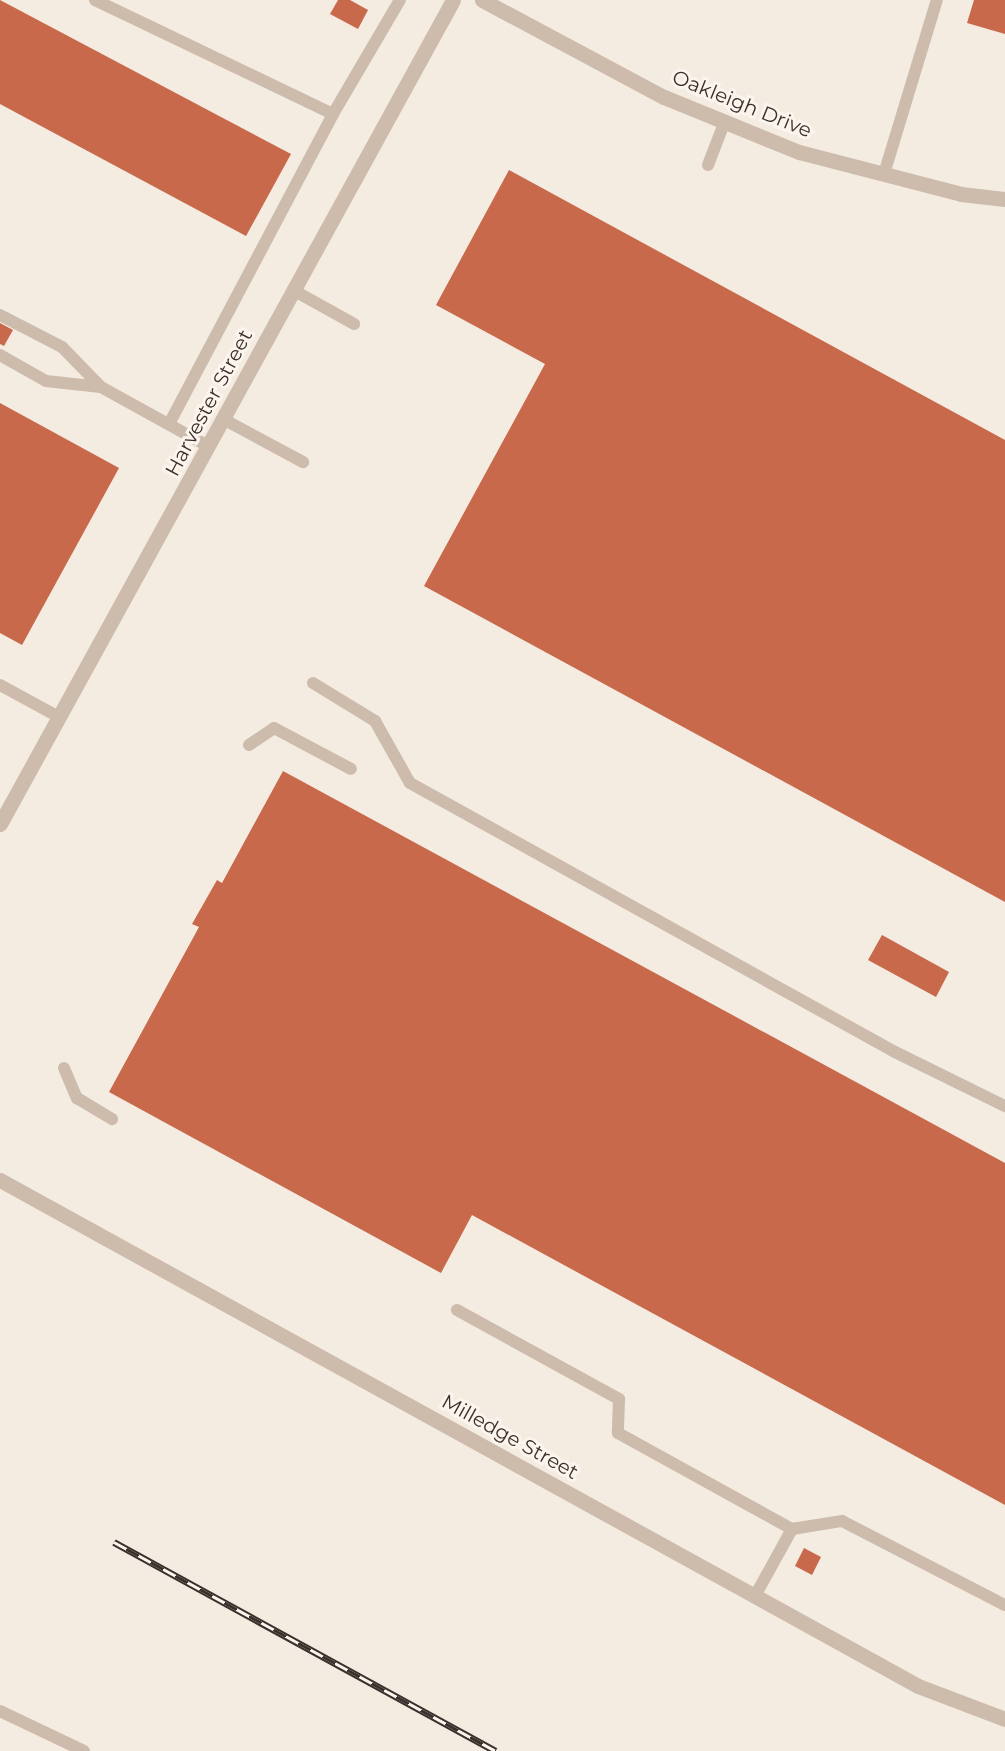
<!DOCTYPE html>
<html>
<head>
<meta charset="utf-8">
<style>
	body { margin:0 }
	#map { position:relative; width:1005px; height:1751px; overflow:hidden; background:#f4ebe1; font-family:Montserrat,sans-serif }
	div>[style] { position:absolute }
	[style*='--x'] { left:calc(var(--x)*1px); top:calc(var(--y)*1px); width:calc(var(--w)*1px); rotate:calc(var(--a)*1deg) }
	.building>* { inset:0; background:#c8694b }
	.service>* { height:12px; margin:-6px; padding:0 6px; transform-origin:6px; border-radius:6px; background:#cdbbac }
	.minor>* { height:15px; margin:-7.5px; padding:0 7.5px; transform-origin:7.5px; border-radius:7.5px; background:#cdbbac }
	.rail>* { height:7px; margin-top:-3.5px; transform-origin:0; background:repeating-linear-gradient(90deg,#fbf5ee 0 14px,#3b302b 0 28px); box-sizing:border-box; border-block:2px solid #3b302b }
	span { translate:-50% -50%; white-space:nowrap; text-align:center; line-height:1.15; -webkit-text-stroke:6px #fbf5ee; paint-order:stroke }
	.street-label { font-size:20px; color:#3b302b }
</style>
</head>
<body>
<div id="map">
	<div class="building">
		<i style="clip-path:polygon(0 0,291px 154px,246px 236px,0 104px)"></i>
		<i style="clip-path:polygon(338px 0,350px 0,368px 10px,358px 29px,330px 14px)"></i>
		<i style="clip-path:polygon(974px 0,1005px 0,1005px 34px,967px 23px)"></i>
		<i style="clip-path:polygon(509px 170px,1005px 440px,1005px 902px,424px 586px,545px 364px,436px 305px)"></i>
		<i style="clip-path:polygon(0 323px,13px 330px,4px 346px,0 344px)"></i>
		<i style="clip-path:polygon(0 403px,119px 468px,22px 645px,0 633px)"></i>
		<i style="clip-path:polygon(283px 771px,1005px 1163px,1005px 1505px,472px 1215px,441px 1273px,109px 1092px,199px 927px,192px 924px,217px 880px,222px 883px)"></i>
		<i style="clip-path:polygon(882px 935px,949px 972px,936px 997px,868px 960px)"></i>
		<i style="clip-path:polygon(804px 1548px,821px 1557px,812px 1575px,795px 1566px)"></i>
	</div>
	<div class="service">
		<i style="--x:95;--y:0;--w:264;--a:25.6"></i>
		<i style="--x:333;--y:114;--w:132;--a:-59.6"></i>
		<i style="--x:708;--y:165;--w:47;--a:-68.9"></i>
		<i style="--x:884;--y:174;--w:182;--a:-73.1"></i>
		<i style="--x:293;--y:290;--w:70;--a:29.1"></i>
		<i style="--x:0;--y:315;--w:70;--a:27.3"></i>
		<i style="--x:62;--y:347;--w:56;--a:45.7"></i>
		<i style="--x:101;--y:387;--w:122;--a:28.9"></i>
		<i style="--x:0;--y:355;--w:53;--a:29.5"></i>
		<i style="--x:46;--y:381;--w:55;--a:6.2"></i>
		<i style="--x:223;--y:419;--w:91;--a:28.3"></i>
		<i style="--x:169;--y:424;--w:351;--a:-62.1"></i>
		<i style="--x:313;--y:683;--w:73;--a:31.5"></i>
		<i style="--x:375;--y:721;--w:71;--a:60.6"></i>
		<i style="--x:410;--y:783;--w:552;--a:29.02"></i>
		<i style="--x:893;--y:1051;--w:125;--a:26.2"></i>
		<i style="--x:0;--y:685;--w:67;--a:28.5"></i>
		<i style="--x:249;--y:745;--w:30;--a:-34"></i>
		<i style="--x:274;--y:728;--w:87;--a:28"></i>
		<i style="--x:64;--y:1068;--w:33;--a:67"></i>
		<i style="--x:77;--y:1098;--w:41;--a:31"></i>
		<i style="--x:457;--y:1310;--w:185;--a:28.8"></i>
		<i style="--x:619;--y:1399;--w:34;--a:92"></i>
		<i style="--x:618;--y:1433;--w:199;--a:28.9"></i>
		<i style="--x:792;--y:1529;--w:77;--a:118.9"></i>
		<i style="--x:792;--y:1529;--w:51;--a:-9.1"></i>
		<i style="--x:842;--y:1521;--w:183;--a:27.3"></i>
		<i style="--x:0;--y:1711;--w:93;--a:25.5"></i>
	</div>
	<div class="minor">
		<i style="--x:482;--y:0;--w:206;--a:28.1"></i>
		<i style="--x:664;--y:97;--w:146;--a:22.2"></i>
		<i style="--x:799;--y:152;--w:167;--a:14.5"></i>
		<i style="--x:961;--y:194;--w:44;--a:6.5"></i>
		<i style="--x:0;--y:824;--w:940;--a:-61.2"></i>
		<i style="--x:0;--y:1180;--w:1048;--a:28.86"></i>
		<i style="--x:918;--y:1686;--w:93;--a:20.8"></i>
	</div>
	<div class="rail">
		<i style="--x:114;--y:1542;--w:435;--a:28.7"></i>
	</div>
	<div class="street-label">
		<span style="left:742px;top:104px;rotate:22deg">Oakleigh Drive</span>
		<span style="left:209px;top:403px;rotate:-62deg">Harvester Street</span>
		<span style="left:510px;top:1437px;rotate:29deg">Milledge Street</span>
	</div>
</div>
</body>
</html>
